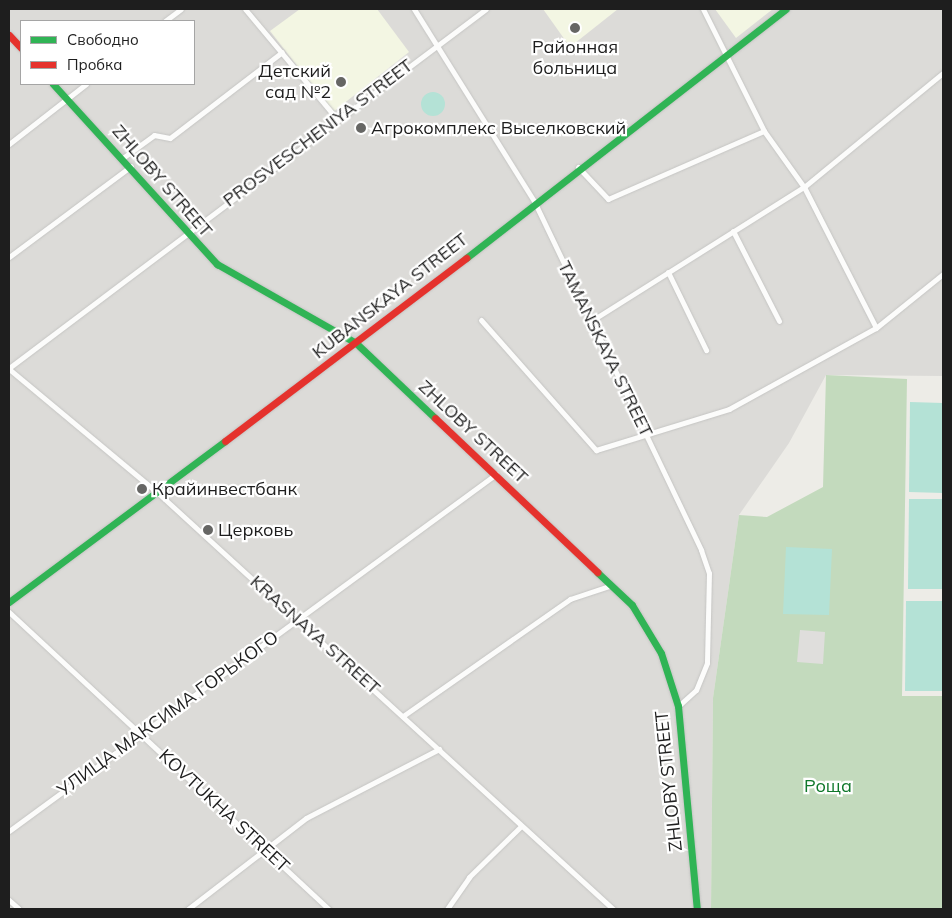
<!DOCTYPE html>
<html>
<head>
<meta charset="utf-8">
<style>
	body { margin:0 }
	#map { position:relative; width:952px; height:918px; overflow:hidden; background:#edece7; font-family:Mulish,sans-serif }
	div>[style] { position:absolute }
	[style*='--x'] { left:calc(var(--x)*1px); top:calc(var(--y)*1px); width:calc(var(--w)*1px); rotate:calc(var(--a)*1deg) }
	.residential>* { inset:0; background:#dcdbd8 }
	.education>* { inset:0; background:#f3f6e3 }
	.forest>* { inset:0; background:#c3dabd }
	.pitch>* { inset:0; background:#b4e2d6 }
	.round { border-radius:50% }
	.parking>* { inset:0; background:#dfdedc }
	.roads { filter:drop-shadow(0 0 1px #c5c5c3) drop-shadow(0 0 1px #c5c5c3) }
	.street>* { height:5px; margin:-2.5px; padding:0 2.5px; transform-origin:2.5px; border-radius:2.5px; background:#fcfcfb }
	.fast>* { height:7px; margin:-3.5px; padding:0 3.5px; transform-origin:3.5px; border-radius:3.5px; background:#30b455 }
	.jam>* { height:7px; margin:-3.5px; padding:0 3.5px; transform-origin:3.5px; border-radius:3.5px; background:#e5322d }
	.dots>* { width:14px; height:14px; translate:-50% -50%; box-sizing:border-box; border:2px solid #fff; border-radius:50% }
	span { translate:-50% -50%; white-space:nowrap; text-align:center; line-height:1.15; -webkit-text-stroke:4.5px #fff; paint-order:stroke }
	.poi-label { font-size:18px; color:#1e1e1e }
	.right { translate:-100% -50%; text-align:right }
	.left { translate:0 -50%; text-align:left }
	.street-label { font-size:18px; color:#1e1e1e }
	.park-label { font-size:18px; color:#10782b }
	.frame { position:absolute; inset:0; border:10px solid #1e1e1e; pointer-events:none }
	.legend { position:absolute; left:20px; top:20px; width:175px; height:65px; box-sizing:border-box; background:#fff; border:1px solid #a5a5a5; margin:0; padding:6px 9px; list-style:none; font-size:15px; color:#1e1e1e }
	.legend li { display:flex; align-items:center; gap:10px; height:25px }
	.legend b { width:25px; border:1px solid #a5a5a5 }
</style>
</head>
<body>
<div id="map">
	<div class="residential">
		<i style="clip-path:polygon(evenodd,9px 9px,943px 9px,943px 376px,826px 375px,789px 443px,739px 515px,713px 698px,711px 909px,9px 909px,9px 9px,21px 21px,194px 21px,194px 84px,21px 84px,21px 21px)"></i>
	</div>
	<div class="education">
		<i style="clip-path:polygon(300px 9px,377px 9px,409px 52px,333px 112px,270px 31px)"></i>
		<i style="clip-path:polygon(543px 9px,618px 9px,570px 47px)"></i>
		<i style="clip-path:polygon(715px 9px,773px 9px,736px 38px)"></i>
	</div>
	<div class="forest">
		<i style="clip-path:polygon(826px 375px,907px 379px,902px 696px,943px 696px,943px 909px,711px 909px,713px 698px,739px 515px,767px 517px,823px 487px)"></i>
	</div>
	<div class="pitch">
		<i class="round" style="left:421px;top:92px;width:24px;height:24px"></i>
		<i style="clip-path:polygon(910px 402px,943px 403px,943px 493px,909px 492px)"></i>
		<i style="clip-path:polygon(909px 499px,943px 499px,943px 589px,908px 589px)"></i>
		<i style="clip-path:polygon(786px 547px,832px 549px,829px 615px,783px 614px)"></i>
		<i style="clip-path:polygon(906px 601px,943px 601px,943px 691px,905px 691px)"></i>
	</div>
	<div class="parking">
		<i style="clip-path:polygon(800px 630px,825px 632px,823px 664px,797px 662px)"></i>
	</div>
	<div class="roads">
		<div class="street">
			<i style="--x:245;--y:9;--w:142;--a:50.1"></i>
			<i style="--x:414;--y:9;--w:226;--a:58"></i>
			<i style="--x:534;--y:201;--w:387;--a:64.4"></i>
			<i style="--x:701;--y:550;--w:24;--a:71"></i>
			<i style="--x:709;--y:573;--w:90;--a:91.3"></i>
			<i style="--x:707;--y:663;--w:29;--a:112"></i>
			<i style="--x:696;--y:690;--w:24;--a:138"></i>
			<i style="--x:703;--y:9;--w:136;--a:63.4"></i>
			<i style="--x:764;--y:131;--w:69;--a:54.5"></i>
			<i style="--x:804;--y:187;--w:158;--a:62.9"></i>
			<i style="--x:165;--y:21;--w:20;--a:-37"></i>
			<i style="--x:9;--y:144;--w:98;--a:-37.9"></i>
			<i style="--x:124;--y:157;--w:37;--a:-36"></i>
			<i style="--x:154;--y:135;--w:16;--a:11"></i>
			<i style="--x:170;--y:138;--w:141;--a:-37.5"></i>
			<i style="--x:578;--y:167;--w:44;--a:46.8"></i>
			<i style="--x:608;--y:199;--w:170;--a:-23.6"></i>
			<i style="--x:733;--y:231;--w:101;--a:62.9"></i>
			<i style="--x:9;--y:257;--w:152;--a:-36.7"></i>
			<i style="--x:668;--y:272;--w:87;--a:64"></i>
			<i style="--x:481;--y:320;--w:174;--a:48.5"></i>
			<i style="--x:596;--y:450;--w:139;--a:-17.1"></i>
			<i style="--x:729;--y:409;--w:168;--a:-28.9"></i>
			<i style="--x:876;--y:328;--w:86;--a:-38.9"></i>
			<i style="--x:591;--y:321;--w:252;--a:-32.2"></i>
			<i style="--x:804;--y:187;--w:180;--a:-39.4"></i>
			<i style="--x:9;--y:368;--w:597;--a:-36.97"></i>
			<i style="--x:9;--y:369;--w:194;--a:39.8"></i>
			<i style="--x:158;--y:493;--w:617;--a:42.44"></i>
			<i style="--x:9;--y:612;--w:437;--a:42.9"></i>
			<i style="--x:403;--y:716;--w:204;--a:-35"></i>
			<i style="--x:570;--y:599;--w:44;--a:-18.4"></i>
			<i style="--x:9;--y:831;--w:604;--a:-36.24"></i>
			<i style="--x:9;--y:900;--w:13;--a:42"></i>
			<i style="--x:188;--y:909;--w:149;--a:-37.6"></i>
			<i style="--x:306;--y:818;--w:150;--a:-27.4"></i>
			<i style="--x:447;--y:909;--w:39;--a:-55"></i>
			<i style="--x:469;--y:877;--w:73;--a:-44.4"></i>
		</div>
		<div class="fast">
			<i style="--x:53;--y:84;--w:244;--a:47.7"></i>
			<i style="--x:217;--y:264;--w:160;--a:29.6"></i>
			<i style="--x:356;--y:343;--w:109;--a:43.5"></i>
			<i style="--x:466;--y:258;--w:405;--a:-37.9"></i>
			<i style="--x:597;--y:572;--w:48;--a:43.3"></i>
			<i style="--x:632;--y:605;--w:56;--a:58.9"></i>
			<i style="--x:661;--y:653;--w:56;--a:72.2"></i>
			<i style="--x:678;--y:706;--w:204;--a:84.7"></i>
			<i style="--x:9;--y:602;--w:269;--a:-36.7"></i>
		</div>
		<div class="jam">
			<i style="--x:9;--y:35;--w:18;--a:47"></i>
			<i style="--x:435;--y:418;--w:224;--a:43.5"></i>
			<i style="--x:225;--y:441;--w:303;--a:-37.2"></i>
		</div>
	</div>
	<div class="dots">
		<i style="left:575px;top:28px;background:#666664"></i>
		<i style="left:341px;top:82px;background:#666664"></i>
		<i style="left:361px;top:128px;background:#666664"></i>
		<i style="left:142px;top:489px;background:#666664"></i>
		<i style="left:208px;top:530px;background:#666664"></i>
	</div>
	<div class="poi-label">
		<span style="left:575px;top:58px">Районная<br>больница</span>
		<span class="right" style="left:331px;top:82px">Детский<br>сад №2</span>
		<span class="left" style="left:371px;top:128px">Агрокомплекс Выселковский</span>
		<span class="left" style="left:152px;top:489px">Крайинвестбанк</span>
		<span class="left" style="left:218px;top:530px">Церковь</span>
	</div>
	<div class="street-label">
		<span style="left:318px;top:133px;rotate:-37deg">PROSVESCHENIYA STREET</span>
		<span style="left:162px;top:181px;rotate:49deg">ZHLOBY STREET</span>
		<span style="left:390px;top:296px;rotate:-38deg">KUBANSKAYA STREET</span>
		<span style="left:605px;top:349px;rotate:64deg">TAMANSKAYA STREET</span>
		<span style="left:473px;top:432px;rotate:43deg">ZHLOBY STREET</span>
		<span style="left:315px;top:635px;rotate:42deg">KRASNAYA STREET</span>
		<span style="left:168px;top:714px;rotate:-36deg">УЛИЦА МАКСИМА ГОРЬКОГО</span>
		<span style="left:669px;top:781px;rotate:-96deg">ZHLOBY STREET</span>
		<span style="left:224px;top:811px;rotate:43deg">KOVTUKHA STREET</span>
	</div>
	<div class="park-label">
		<span style="left:828px;top:786px">Роща</span>
	</div>
	<div class="frame"></div>
	<ul class="legend">
	<li><b style="height:6px;background:#30b455"></b>Свободно</li>
	<li><b style="height:6px;background:#e5322d"></b>Пробка</li>
	</ul>
</div>
</body>
</html>
